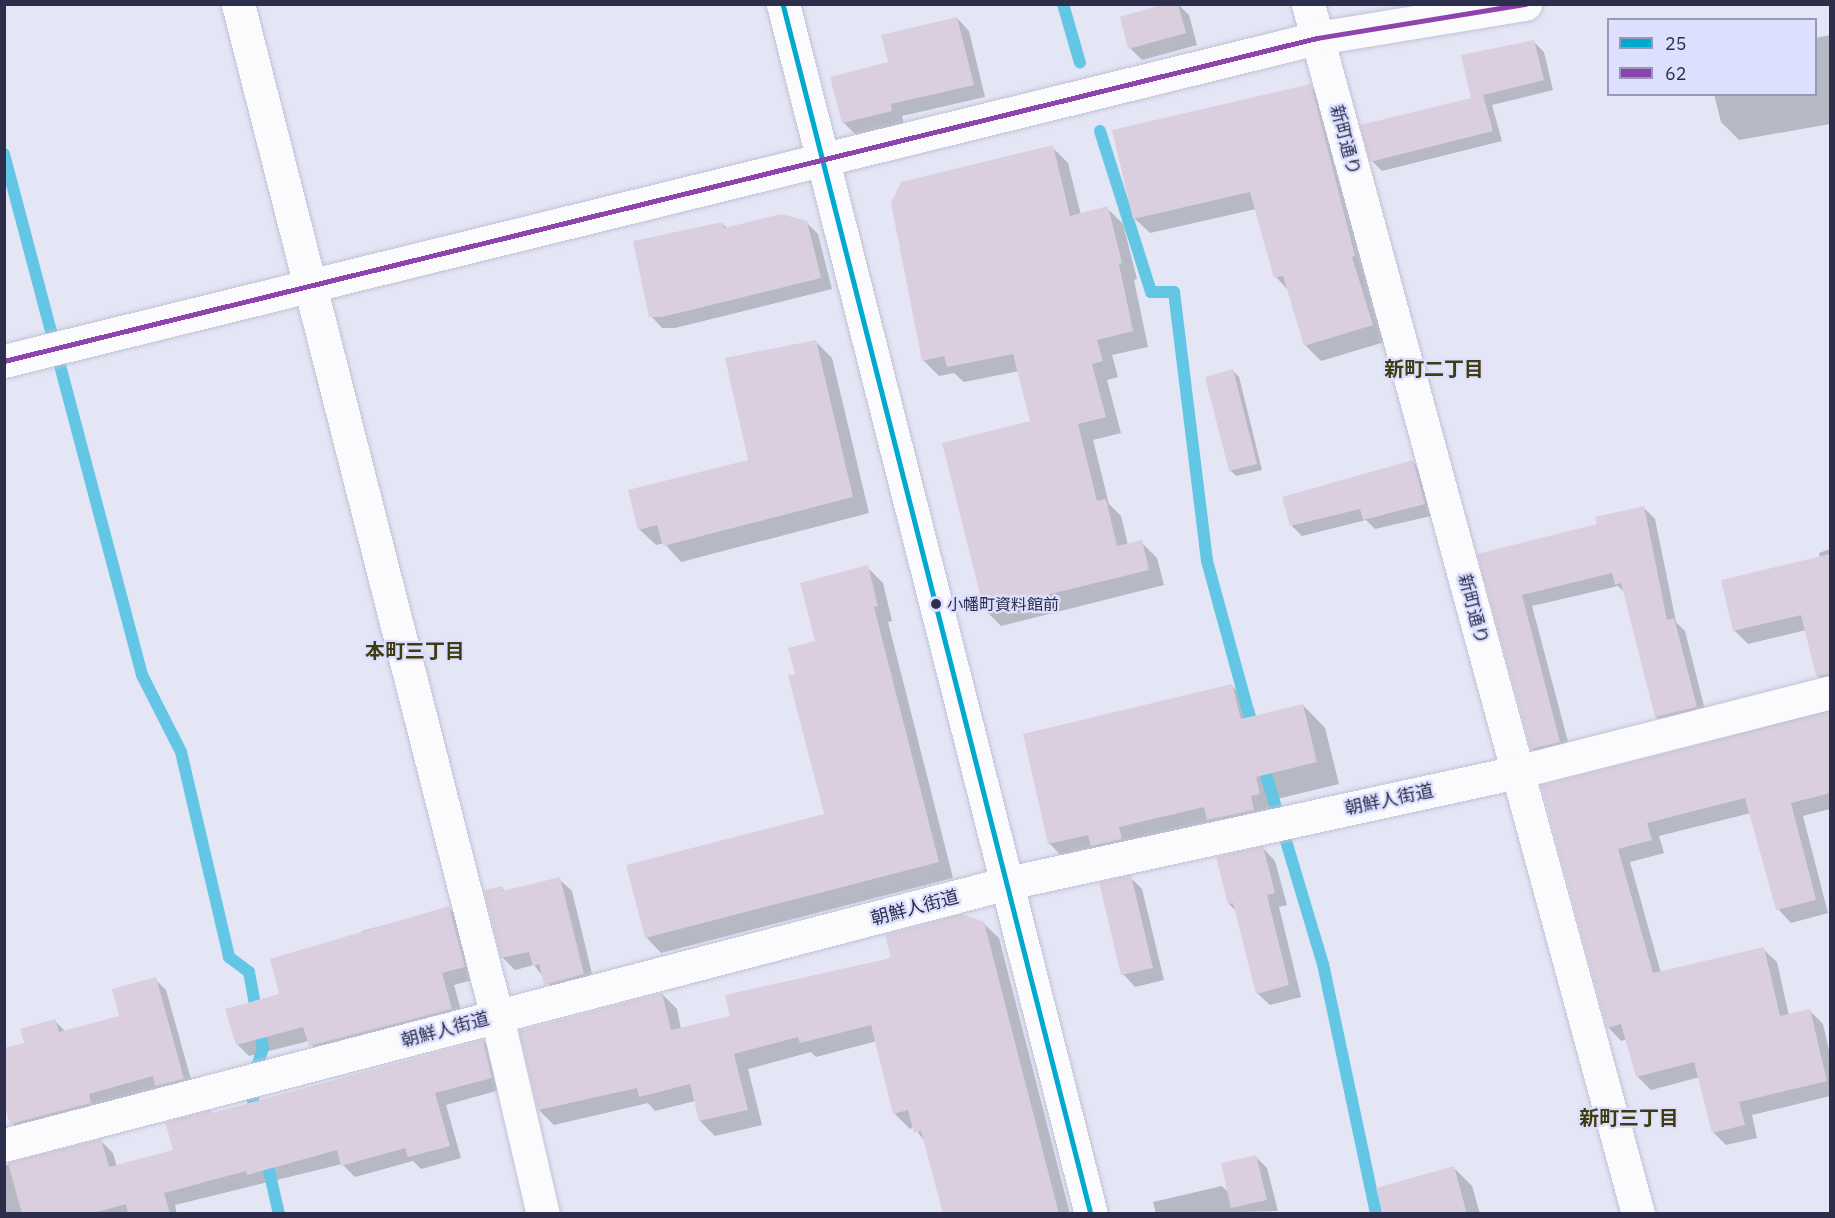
<!DOCTYPE html>
<html>
<head>
<meta charset="utf-8">
<style>
	body { margin:0 }
	#map { position:relative; width:1835px; height:1218px; overflow:hidden; background:#e4e6f6; font-family:"IBM Plex Sans","Noto Sans JP",sans-serif }
	div>[style] { position:absolute }
	[style*='--x'] { left:calc(var(--x)*1px); top:calc(var(--y)*1px); width:calc(var(--w)*1px); rotate:calc(var(--a)*1deg) }
	.shadow>* { inset:0; background:#0003 }
	.stream>* { height:12px; margin:-6px; padding:0 6px; transform-origin:6px; border-radius:6px; background:#62c6e4 }
	.building>* { inset:0; background:#dbcfdf }
	.roads { filter:drop-shadow(0 0 2px #c0c2d7) drop-shadow(0 0 2px #c0c2d7) }
	.street>* { height:33px; margin:-16.5px; padding:0 16.5px; transform-origin:16.5px; border-radius:16.5px; background:#fbfbfe }
	.secondary>* { height:33px; margin:-16.5px; padding:0 16.5px; transform-origin:16.5px; border-radius:16.5px; background:#fbfbfe }
	.bus-1>* { height:4.5px; margin:-2.25px; padding:0 2.25px; transform-origin:2.25px; border-radius:2.25px; background:#00a9ce }
	.bus-2>* { height:4.5px; margin:-2.25px; padding:0 2.25px; transform-origin:2.25px; border-radius:2.25px; background:#8e44ad }
	.dots>* { width:16px; height:16px; translate:-50% -50%; box-sizing:border-box; border:3px solid #dce0fe; border-radius:50% }
	span { translate:-50% -50%; white-space:nowrap; text-align:center; line-height:1.15; -webkit-text-stroke:4.5px #dce0fe; paint-order:stroke }
	.bus-label { font-size:16px; color:#2c2e4b }
	.left { translate:0 -50%; text-align:left }
	.street-label { font-size:18px; color:#2c2e4b }
	.neighbourhood-label { font-size:20px; color:#413b11; font-weight:700 }
	.frame { position:absolute; inset:0; border:6px solid #2c2e4b; pointer-events:none }
	.legend { position:absolute; left:1607px; top:18px; width:210px; height:78px; box-sizing:border-box; background:#dce0fe; border:2px solid #9699b6; margin:0; padding:8px 10px; list-style:none; font-size:18px; color:#2c2e4b }
	.legend li { display:flex; align-items:center; gap:12px; height:30px }
	.legend b { width:30px; border:2px solid #9699b6 }
</style>
</head>
<body>
<div id="map">
	<div class="shadow">
		<i style="clip-path:polygon(1178px 4px,1189px 15px,1197px 45px,1142px 60px,1130px 48px)"></i>
		<i style="clip-path:polygon(957px 18px,969px 31px,985px 97px,902px 116px,904px 123px,856px 135px,843px 122px,889px 63px)"></i>
		<i style="clip-path:polygon(1830px 35px,1830px 124px,1739px 140px,1721px 122px,1714px 94px,1816px 94px,1816px 38px)"></i>
		<i style="clip-path:polygon(1534px 42px,1544px 52px,1553px 90px,1492px 105px,1502px 141px,1382px 171px,1372px 161px,1473px 99px)"></i>
		<i style="clip-path:polygon(1310px 86px,1326px 102px,1388px 341px,1321px 361px,1305px 345px,1288px 290px,1276px 277px,1256px 209px,1150px 233px,1134px 218px)"></i>
		<i style="clip-path:polygon(1052px 147px,1068px 163px,1081px 215px,1107px 208px,1123px 224px,1137px 279px,1134px 280px,1148px 347px,1112px 355px,1118px 377px,1107px 380px,1121px 433px,1093px 440px,1109px 504px,1121px 516px,1128px 545px,1141px 542px,1157px 558px,1164px 585px,1001px 626px,985px 610px,1032px 422px,1019px 371px,964px 382px,954px 373px,939px 376px,923px 360px)"></i>
		<i style="clip-path:polygon(806px 222px,818px 234px,832px 289px,675px 328px,662px 328px,651px 316px,722px 223px,728px 229px)"></i>
		<i style="clip-path:polygon(815px 341px,832px 358px,869px 513px,681px 562px,664px 543px,656px 545px,639px 529px,750px 461px)"></i>
		<i style="clip-path:polygon(1233px 371px,1239px 377px,1262px 470px,1236px 476px,1230px 470px)"></i>
		<i style="clip-path:polygon(1413px 462px,1423px 472px,1435px 515px,1375px 529px,1366px 520px,1302px 536px,1291px 525px,1354px 480px,1353px 477px)"></i>
		<i style="clip-path:polygon(1643px 507px,1655px 519px,1676px 622px,1685px 631px,1707px 718px,1668px 728px,1656px 717px,1626px 594px,1618px 586px,1532px 606px,1571px 753px,1543px 760px,1532px 748px,1479px 555px,1599px 525px)"></i>
		<i style="clip-path:polygon(1830px 549px,1830px 689px,1817px 675px,1806px 630px,1748px 644px,1734px 630px,1820px 558px,1819px 553px)"></i>
		<i style="clip-path:polygon(867px 567px,883px 583px,892px 621px,888px 622px,953px 878px,661px 953px,646px 937px,826px 815px,796px 675px)"></i>
		<i style="clip-path:polygon(1232px 686px,1254px 708px,1256px 717px,1303px 705px,1325px 728px,1339px 784px,1277px 799px,1282px 816px,1071px 866px,1049px 843px)"></i>
		<i style="clip-path:polygon(1830px 710px,1830px 809px,1803px 816px,1828px 913px,1791px 923px,1778px 909px,1751px 813px,1659px 836px,1664px 853px,1630px 862px,1661px 973px,1763px 949px,1777px 962px,1789px 1016px,1810px 1011px,1823px 1024px,1830px 1055px,1830px 1096px,1752px 1115px,1757px 1138px,1726px 1145px,1713px 1132px,1700px 1077px,1651px 1090px,1637px 1076px,1627px 1039px,1621px 1041px,1608px 1027px,1542px 786px)"></i>
		<i style="clip-path:polygon(1263px 848px,1275px 861px,1287px 905px,1279px 907px,1301px 997px,1270px 1005px,1257px 993px,1236px 911px,1229px 904px)"></i>
		<i style="clip-path:polygon(1130px 877px,1142px 889px,1164px 980px,1135px 987px,1123px 974px)"></i>
		<i style="clip-path:polygon(559px 879px,572px 891px,595px 986px,558px 996px,534px 965px,515px 970px,503px 958px,501px 887px,506px 892px)"></i>
		<i style="clip-path:polygon(449px 908px,461px 920px,476px 979px,454px 985px,464px 1021px,322px 1058px,309px 1041px,249px 1056px,237px 1044px,281px 995px,363px 935px,362px 931px)"></i>
		<i style="clip-path:polygon(983px 923px,999px 938px,1070px 1214px,944px 1214px,925px 1142px,914px 1127px,910px 1129px,895px 1114px,877px 1041px,816px 1057px,811px 1052px,748px 1069px,762px 1125px,715px 1136px,700px 1121px,695px 1101px,655px 1111px,648px 1103px,554px 1125px,539px 1110px,521px 1032px,662px 994px,677px 1009px,681px 1029px,732px 1017px)"></i>
		<i style="clip-path:polygon(155px 979px,166px 990px,194px 1090px,23px 1135px,12px 1123px,26px 1044px,55px 1021px,66px 1032px,121px 1017px)"></i>
		<i style="clip-path:polygon(483px 1041px,495px 1053px,503px 1089px,446px 1105px,461px 1158px,421px 1169px,413px 1161px,355px 1177px,342px 1164px,175px 1205px,177px 1214px,4px 1214px,4px 1166px,101px 1141px,113px 1153px,117px 1167px,175px 1151px,213px 1114px)"></i>
		<i style="clip-path:polygon(1256px 1157px,1267px 1168px,1278px 1211px,1156px 1214px,1153px 1202px,1222px 1186px,1230px 1194px)"></i>
		<i style="clip-path:polygon(1454px 1168px,1472px 1186px,1480px 1214px,1384px 1214px)"></i>
	</div>
	<div class="stream">
		<i style="--x:1063;--y:4;--w:61;--a:73.9"></i>
		<i style="--x:1100;--y:131;--w:169;--a:72.4"></i>
		<i style="--x:1151;--y:292;--w:23;--a:0"></i>
		<i style="--x:1174;--y:292;--w:271;--a:83"></i>
		<i style="--x:1207;--y:561;--w:178;--a:74.7"></i>
		<i style="--x:4;--y:154;--w:539;--a:75.16"></i>
		<i style="--x:142;--y:675;--w:86;--a:63.1"></i>
		<i style="--x:181;--y:752;--w:211;--a:76.8"></i>
		<i style="--x:229;--y:957;--w:25;--a:37"></i>
		<i style="--x:249;--y:972;--w:77;--a:79.6"></i>
		<i style="--x:263;--y:1048;--w:42;--a:108"></i>
		<i style="--x:250;--y:1088;--w:29;--a:76"></i>
		<i style="--x:1262;--y:761;--w:212;--a:73.3"></i>
		<i style="--x:1323;--y:964;--w:256;--a:78"></i>
		<i style="--x:265;--y:1153;--w:63;--a:77.1"></i>
	</div>
	<div class="building">
		<i style="clip-path:polygon(1164px 4px,1178px 4px,1186px 33px,1128px 49px,1120px 17px)"></i>
		<i style="clip-path:polygon(957px 17px,974px 85px,891px 104px,892px 111px,842px 123px,830px 77px,888px 62px,881px 35px)"></i>
		<i style="clip-path:polygon(1534px 40px,1544px 80px,1483px 95px,1493px 131px,1370px 162px,1360px 125px,1471px 98px,1461px 55px)"></i>
		<i style="clip-path:polygon(1311px 84px,1355px 256px,1352px 257px,1373px 325px,1304px 346px,1283px 276px,1274px 278px,1250px 192px,1133px 219px,1112px 130px)"></i>
		<i style="clip-path:polygon(1053px 145px,1070px 216px,1108px 206px,1122px 263px,1119px 264px,1133px 331px,1097px 340px,1103px 361px,1092px 364px,1106px 417px,1078px 424px,1097px 501px,1106px 499px,1117px 546px,1142px 540px,1149px 570px,984px 610px,942px 443px,1030px 421px,1013px 354px,947px 367px,944px 356px,922px 361px,891px 203px,901px 182px)"></i>
		<i style="clip-path:polygon(781px 214px,807px 221px,821px 278px,662px 317px,649px 317px,633px 241px,723px 222px,724px 228px)"></i>
		<i style="clip-path:polygon(816px 340px,853px 497px,663px 546px,657px 525px,638px 530px,628px 490px,748px 460px,725px 358px)"></i>
		<i style="clip-path:polygon(1233px 369px,1257px 464px,1229px 471px,1205px 377px)"></i>
		<i style="clip-path:polygon(1413px 460px,1425px 504px,1363px 520px,1360px 509px,1290px 526px,1282px 497px)"></i>
		<i style="clip-path:polygon(1644px 506px,1667px 620px,1674px 618px,1697px 707px,1655px 717px,1621px 583px,1615px 585px,1612px 573px,1522px 595px,1560px 742px,1531px 749px,1477px 554px,1597px 524px,1595px 517px)"></i>
		<i style="clip-path:polygon(1830px 554px,1830px 674px,1816px 676px,1801px 615px,1733px 631px,1721px 580px)"></i>
		<i style="clip-path:polygon(868px 565px,878px 606px,874px 607px,939px 862px,645px 938px,626px 865px,824px 814px,788px 675px,795px 674px,788px 648px,815px 641px,800px 583px)"></i>
		<i style="clip-path:polygon(1232px 684px,1241px 719px,1303px 704px,1317px 762px,1256px 777px,1260px 794px,1251px 796px,1254px 810px,1207px 820px,1204px 807px,1119px 827px,1122px 839px,1091px 846px,1088px 835px,1048px 844px,1023px 734px)"></i>
		<i style="clip-path:polygon(1830px 711px,1830px 793px,1791px 803px,1816px 900px,1776px 910px,1745px 798px,1647px 823px,1652px 840px,1618px 849px,1653px 973px,1764px 947px,1780px 1016px,1810px 1009px,1827px 1081px,1739px 1102px,1745px 1125px,1712px 1133px,1694px 1062px,1636px 1077px,1621px 1024px,1607px 1028px,1541px 785px)"></i>
		<i style="clip-path:polygon(1263px 846px,1275px 893px,1267px 895px,1289px 985px,1256px 994px,1233px 903px,1228px 905px,1216px 857px)"></i>
		<i style="clip-path:polygon(1131px 875px,1153px 968px,1121px 975px,1099px 882px)"></i>
		<i style="clip-path:polygon(560px 877px,584px 974px,544px 985px,539px 964px,533px 966px,529px 952px,501px 958px,484px 890px,502px 886px,503px 891px)"></i>
		<i style="clip-path:polygon(449px 906px,465px 967px,442px 973px,452px 1009px,309px 1046px,303px 1027px,236px 1045px,225px 1009px,279px 994px,270px 959px)"></i>
		<i style="clip-path:polygon(962px 914px,984px 922px,1059px 1214px,943px 1214px,921px 1131px,914px 1133px,908px 1110px,893px 1114px,871px 1025px,800px 1043px,798px 1037px,734px 1054px,748px 1110px,699px 1121px,690px 1084px,639px 1097px,637px 1088px,538px 1110px,519px 1031px,662px 993px,671px 1030px,730px 1016px,725px 995px,891px 958px,885px 935px)"></i>
		<i style="clip-path:polygon(156px 977px,184px 1079px,155px 1086px,153px 1076px,89px 1094px,91px 1103px,10px 1124px,4px 1103px,4px 1048px,24px 1043px,20px 1029px,55px 1019px,59px 1032px,119px 1016px,112px 989px)"></i>
		<i style="clip-path:polygon(483px 1040px,492px 1078px,435px 1093px,450px 1146px,408px 1157px,405px 1148px,341px 1166px,337px 1150px,247px 1175px,246px 1171px,164px 1193px,170px 1214px,128px 1214px,126px 1204px,90px 1214px,22px 1214px,8px 1163px,101px 1139px,109px 1167px,173px 1150px,165px 1122px,211px 1110px,212px 1113px)"></i>
		<i style="clip-path:polygon(1256px 1155px,1267px 1200px,1231px 1208px,1221px 1163px)"></i>
		<i style="clip-path:polygon(1454px 1166px,1467px 1214px,1383px 1214px,1376px 1188px)"></i>
	</div>
	<div class="roads">
		<div class="street">
			<i style="--x:238;--y:4;--w:1046;--a:75.66"></i>
			<i style="--x:497;--y:1017;--w:202;--a:76.9"></i>
			<i style="--x:1308;--y:4;--w:1254;--a:74.74"></i>
			<i style="--x:4;--y:1145;--w:1038;--a:-14.63"></i>
			<i style="--x:1008;--y:883;--w:521;--a:-12.3"></i>
			<i style="--x:1517;--y:772;--w:323;--a:-14.3"></i>
		</div>
		<div class="secondary">
			<i style="--x:783;--y:4;--w:1249;--a:75.72"></i>
			<i style="--x:4;--y:361;--w:1352;--a:-13.82"></i>
			<i style="--x:1317;--y:38;--w:211;--a:-9.3"></i>
		</div>
	</div>
	<div class="bus-1">
		<i style="--x:783;--y:4;--w:1249;--a:75.72"></i>
	</div>
	<div class="bus-2">
		<i style="--x:4;--y:361;--w:1352;--a:-13.82"></i>
		<i style="--x:1317;--y:38;--w:211;--a:-9.3"></i>
	</div>
	<div class="dots">
		<i style="left:936px;top:604px;background:#2c2e4b"></i>
	</div>
	<div class="bus-label">
		<span class="left" style="left:947px;top:604px">小幡町資料館前</span>
	</div>
	<div class="street-label">
		<span style="left:1345px;top:140px;rotate:75deg">新町通り</span>
		<span style="left:1473px;top:609px;rotate:75deg">新町通り</span>
		<span style="left:1389px;top:800px;rotate:-12deg">朝鮮人街道</span>
		<span style="left:915px;top:908px;rotate:-15deg">朝鮮人街道</span>
		<span style="left:445px;top:1030px;rotate:-15deg">朝鮮人街道</span>
	</div>
	<div class="neighbourhood-label">
		<span style="left:1434px;top:368px">新町二丁目</span>
		<span style="left:415px;top:650px">本町三丁目</span>
		<span style="left:1629px;top:1117px">新町三丁目</span>
	</div>
	<div class="frame"></div>
	<ul class="legend">
	<li><b style="height:8px;background:#00a9ce"></b>25</li>
	<li><b style="height:8px;background:#8e44ad"></b>62</li>
	</ul>
</div>
</body>
</html>
